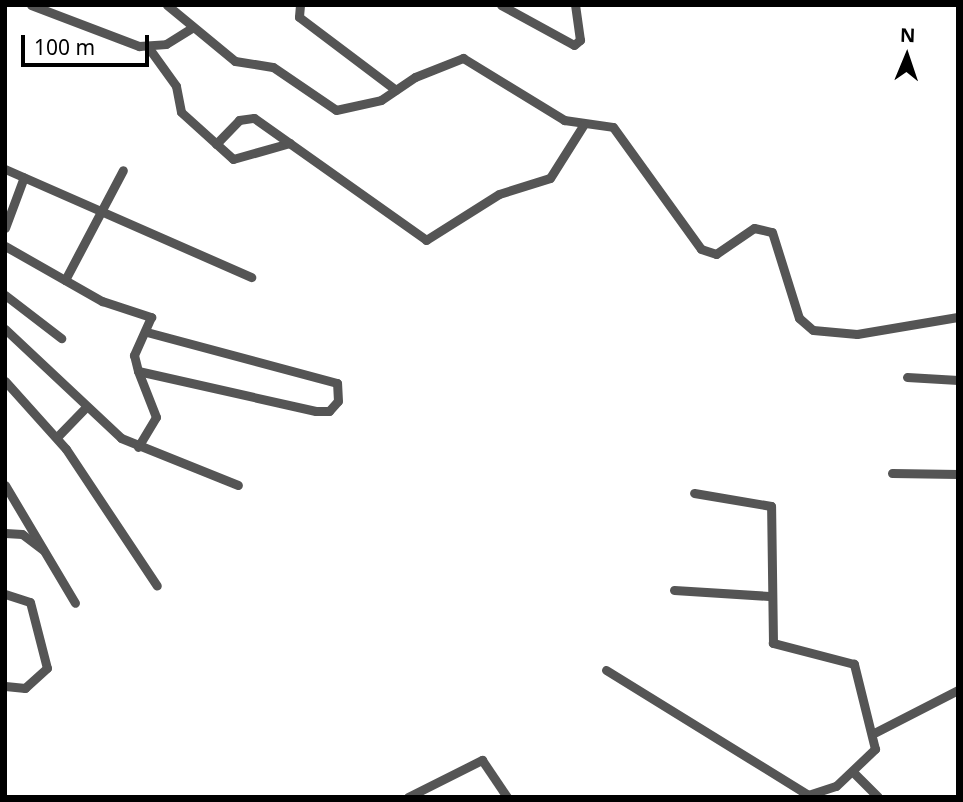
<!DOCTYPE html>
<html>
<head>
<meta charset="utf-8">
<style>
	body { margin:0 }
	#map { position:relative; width:963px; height:802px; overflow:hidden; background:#fff; font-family:"Noto Sans",sans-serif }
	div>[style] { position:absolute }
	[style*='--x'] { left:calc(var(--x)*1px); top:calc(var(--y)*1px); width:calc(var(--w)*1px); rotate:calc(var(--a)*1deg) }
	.minor>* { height:9px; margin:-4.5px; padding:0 4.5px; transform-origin:4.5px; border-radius:4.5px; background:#555 }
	span { translate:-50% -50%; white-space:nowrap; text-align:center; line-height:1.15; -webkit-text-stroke:5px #fff; paint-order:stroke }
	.frame { position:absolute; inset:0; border:7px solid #000; pointer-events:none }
	.north { position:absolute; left:872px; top:21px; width:70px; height:70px; -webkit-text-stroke:5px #fff; paint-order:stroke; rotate:2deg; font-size:19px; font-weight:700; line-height:28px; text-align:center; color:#000 }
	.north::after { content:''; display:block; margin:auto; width:24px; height:32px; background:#000; clip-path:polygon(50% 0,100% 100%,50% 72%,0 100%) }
	.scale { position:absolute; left:21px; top:35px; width:128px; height:32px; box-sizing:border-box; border:4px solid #000; border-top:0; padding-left:9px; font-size:21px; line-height:24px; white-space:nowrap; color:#000; -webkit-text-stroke:5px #fff; paint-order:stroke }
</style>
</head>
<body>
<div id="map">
	<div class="minor">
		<i style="--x:31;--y:5;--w:116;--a:20.8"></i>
		<i style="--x:139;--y:46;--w:27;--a:-4"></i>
		<i style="--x:166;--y:44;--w:31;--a:-32"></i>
		<i style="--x:167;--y:5;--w:88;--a:39.5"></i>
		<i style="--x:235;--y:61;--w:38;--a:9"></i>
		<i style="--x:273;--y:67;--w:76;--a:34.3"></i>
		<i style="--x:336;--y:110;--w:46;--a:-12.5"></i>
		<i style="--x:381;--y:100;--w:41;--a:-34.1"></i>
		<i style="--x:415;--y:77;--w:52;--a:-21.6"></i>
		<i style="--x:463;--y:58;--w:119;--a:31.5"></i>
		<i style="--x:564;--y:120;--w:49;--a:8.1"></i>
		<i style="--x:613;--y:127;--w:150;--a:54.2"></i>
		<i style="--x:701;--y:249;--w:16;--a:18"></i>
		<i style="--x:716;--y:254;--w:46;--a:-34.4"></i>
		<i style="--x:754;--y:228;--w:18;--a:13"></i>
		<i style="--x:772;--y:232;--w:90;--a:72.6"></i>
		<i style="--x:799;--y:318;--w:18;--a:41"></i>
		<i style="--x:813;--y:330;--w:44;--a:5.2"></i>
		<i style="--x:857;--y:334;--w:102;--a:-9.6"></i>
		<i style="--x:300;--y:5;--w:12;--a:95"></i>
		<i style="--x:299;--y:17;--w:121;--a:37"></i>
		<i style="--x:501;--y:5;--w:83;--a:28.7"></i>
		<i style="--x:574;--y:45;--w:8;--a:-40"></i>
		<i style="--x:580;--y:40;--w:35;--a:-98"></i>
		<i style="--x:148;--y:47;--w:48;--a:54.3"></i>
		<i style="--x:176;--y:86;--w:26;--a:79"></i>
		<i style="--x:181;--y:112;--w:70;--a:42.1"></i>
		<i style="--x:233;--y:159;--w:59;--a:-15.7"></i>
		<i style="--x:216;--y:144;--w:33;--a:-46"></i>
		<i style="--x:239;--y:120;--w:15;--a:-8"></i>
		<i style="--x:254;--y:118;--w:211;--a:35.3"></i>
		<i style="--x:426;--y:240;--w:86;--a:-32.2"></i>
		<i style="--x:499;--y:194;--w:53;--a:-17.4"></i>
		<i style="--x:550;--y:178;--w:64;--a:-57.8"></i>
		<i style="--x:5;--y:169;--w:269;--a:23.7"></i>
		<i style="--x:5;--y:228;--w:54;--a:-69.6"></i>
		<i style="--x:5;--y:246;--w:112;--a:29.6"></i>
		<i style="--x:102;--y:301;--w:52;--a:18.1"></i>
		<i style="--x:151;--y:317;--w:42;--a:114.1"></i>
		<i style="--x:134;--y:355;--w:16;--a:76"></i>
		<i style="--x:138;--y:371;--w:182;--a:12.7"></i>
		<i style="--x:316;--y:411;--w:13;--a:0"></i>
		<i style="--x:329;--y:411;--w:13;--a:-48"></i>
		<i style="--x:338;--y:401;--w:18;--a:-93"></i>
		<i style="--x:337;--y:383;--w:198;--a:-165"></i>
		<i style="--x:65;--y:280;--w:124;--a:-62.2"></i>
		<i style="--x:5;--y:295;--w:71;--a:37.5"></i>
		<i style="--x:5;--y:329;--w:159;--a:43.2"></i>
		<i style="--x:121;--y:438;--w:126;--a:21.9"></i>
		<i style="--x:907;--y:377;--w:51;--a:3.4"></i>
		<i style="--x:5;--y:381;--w:91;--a:48.1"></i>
		<i style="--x:66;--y:449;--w:164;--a:56.4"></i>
		<i style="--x:57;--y:437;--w:42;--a:-46"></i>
		<i style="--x:138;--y:447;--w:35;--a:-59"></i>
		<i style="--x:156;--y:417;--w:49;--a:-111.4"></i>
		<i style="--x:892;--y:473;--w:66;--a:0.9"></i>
		<i style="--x:5;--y:485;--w:137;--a:59.3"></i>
		<i style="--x:5;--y:533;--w:17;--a:3"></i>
		<i style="--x:22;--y:534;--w:26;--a:37"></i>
		<i style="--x:674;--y:590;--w:95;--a:3.6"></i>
		<i style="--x:5;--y:594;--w:26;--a:18"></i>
		<i style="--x:30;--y:602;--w:68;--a:75.6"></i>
		<i style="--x:47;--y:668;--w:30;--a:138"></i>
		<i style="--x:25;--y:688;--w:20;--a:-174"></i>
		<i style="--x:606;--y:670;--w:238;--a:31.7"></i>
		<i style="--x:808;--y:795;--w:29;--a:-18"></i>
		<i style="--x:836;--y:786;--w:54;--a:-43.5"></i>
		<i style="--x:875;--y:749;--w:88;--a:-103.9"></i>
		<i style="--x:854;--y:664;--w:84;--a:-165.5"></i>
		<i style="--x:773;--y:643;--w:137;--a:-90.8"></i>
		<i style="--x:771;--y:506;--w:78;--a:-170.4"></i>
		<i style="--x:876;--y:732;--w:92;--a:-27.1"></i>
		<i style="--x:854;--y:773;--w:34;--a:45"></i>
		<i style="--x:408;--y:797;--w:83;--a:-26.6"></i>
		<i style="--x:482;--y:760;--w:45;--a:56"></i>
	</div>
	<div class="frame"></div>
	<div class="north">N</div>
	<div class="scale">100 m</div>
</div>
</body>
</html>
